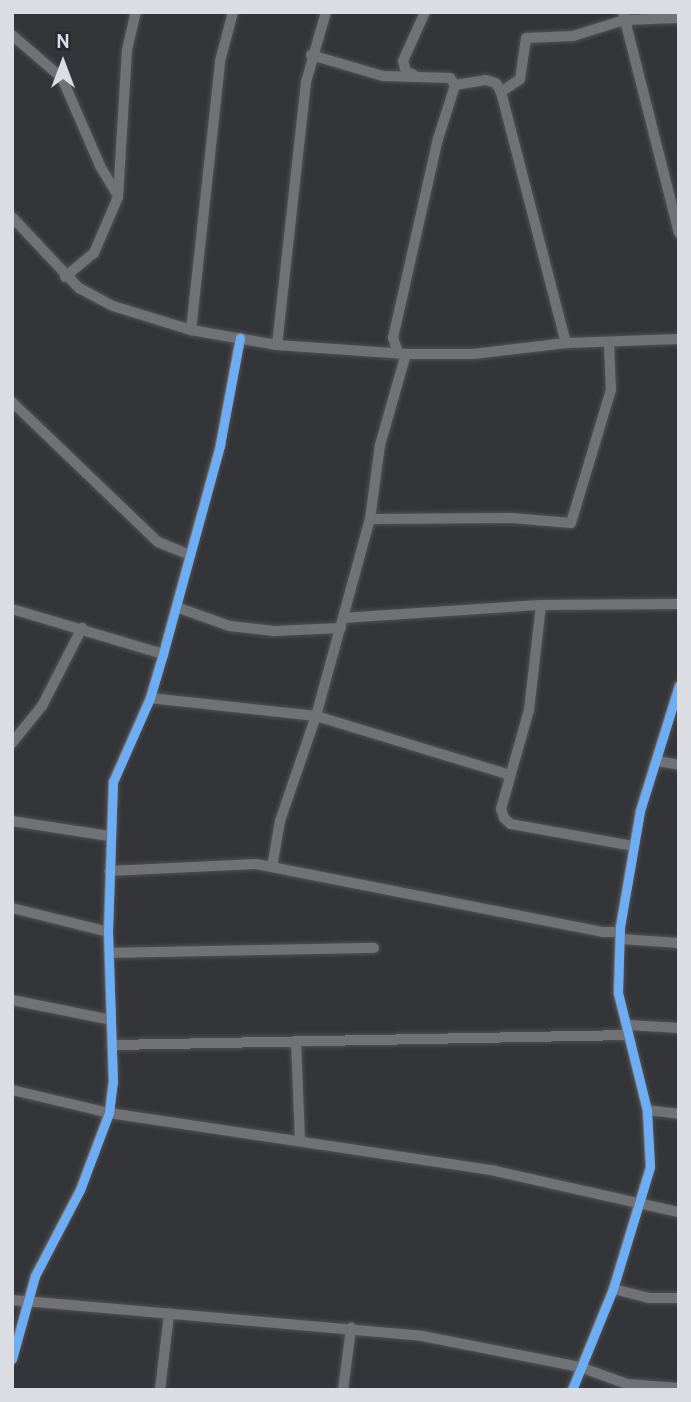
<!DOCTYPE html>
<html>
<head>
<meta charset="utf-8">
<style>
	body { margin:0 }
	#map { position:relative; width:691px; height:1402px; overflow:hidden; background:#343539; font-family:Cabin,sans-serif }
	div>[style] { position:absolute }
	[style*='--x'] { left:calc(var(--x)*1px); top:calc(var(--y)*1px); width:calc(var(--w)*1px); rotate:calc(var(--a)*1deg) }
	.roads { filter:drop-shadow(0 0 2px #505153) drop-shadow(0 0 2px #505153) }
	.minor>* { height:10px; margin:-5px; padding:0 5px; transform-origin:5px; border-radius:5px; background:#707276 }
	.cycleway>* { height:9px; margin:-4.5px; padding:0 4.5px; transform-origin:4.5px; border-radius:4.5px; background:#6dadf4 }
	span { translate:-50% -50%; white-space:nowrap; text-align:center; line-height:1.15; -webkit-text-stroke:7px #272a32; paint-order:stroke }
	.frame { position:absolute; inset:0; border:14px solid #dbdde3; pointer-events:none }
	.north { position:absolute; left:28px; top:28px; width:70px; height:70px; -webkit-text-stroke:5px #272a32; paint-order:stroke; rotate:0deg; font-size:19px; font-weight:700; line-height:28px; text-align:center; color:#dbdde3 }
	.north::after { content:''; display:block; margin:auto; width:24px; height:32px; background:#dbdde3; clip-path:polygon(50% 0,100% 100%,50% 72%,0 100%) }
</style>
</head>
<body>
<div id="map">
	<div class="roads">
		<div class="minor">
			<i style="--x:623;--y:12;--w:228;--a:75.8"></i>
			<i style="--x:12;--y:35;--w:66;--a:40.7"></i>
			<i style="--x:62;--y:78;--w:96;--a:66.6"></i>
			<i style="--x:100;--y:166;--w:35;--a:59"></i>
			<i style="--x:311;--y:55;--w:75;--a:16.3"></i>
			<i style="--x:383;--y:76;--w:67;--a:1.7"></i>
			<i style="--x:450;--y:78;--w:9;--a:54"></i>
			<i style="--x:413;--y:74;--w:7;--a:-164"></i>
			<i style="--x:406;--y:72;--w:11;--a:-105"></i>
			<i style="--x:403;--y:61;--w:54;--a:-65.8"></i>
			<i style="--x:455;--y:85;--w:31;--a:-9"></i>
			<i style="--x:486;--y:80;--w:10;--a:17"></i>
			<i style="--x:496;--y:83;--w:10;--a:61"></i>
			<i style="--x:501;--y:92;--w:259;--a:75.5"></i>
			<i style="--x:501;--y:92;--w:23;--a:-34"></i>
			<i style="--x:520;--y:79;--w:41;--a:-81.7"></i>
			<i style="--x:526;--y:38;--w:47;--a:-2.4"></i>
			<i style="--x:573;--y:36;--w:53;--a:-17.4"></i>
			<i style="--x:624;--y:20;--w:55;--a:-2.1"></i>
			<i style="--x:12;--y:217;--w:98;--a:46.7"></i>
			<i style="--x:79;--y:288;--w:38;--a:28"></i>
			<i style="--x:113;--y:306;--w:82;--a:17.1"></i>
			<i style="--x:191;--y:330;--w:87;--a:9.9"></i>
			<i style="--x:277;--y:345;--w:129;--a:4"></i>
			<i style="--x:406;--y:354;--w:67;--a:0"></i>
			<i style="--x:473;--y:354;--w:94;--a:-6.7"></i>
			<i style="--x:566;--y:343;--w:113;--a:-2"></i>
			<i style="--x:65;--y:277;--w:38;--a:-40"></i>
			<i style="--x:94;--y:253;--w:61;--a:-66.8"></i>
			<i style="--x:118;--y:197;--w:147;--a:-86.5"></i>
			<i style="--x:127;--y:50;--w:39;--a:-77"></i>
			<i style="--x:191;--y:330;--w:271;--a:-83.8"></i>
			<i style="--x:220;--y:61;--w:51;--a:-75.1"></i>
			<i style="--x:277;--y:345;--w:265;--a:-83.7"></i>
			<i style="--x:306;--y:82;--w:73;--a:-74.1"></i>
			<i style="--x:398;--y:353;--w:16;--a:-108"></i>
			<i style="--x:393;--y:338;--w:204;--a:-77.3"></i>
			<i style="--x:438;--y:139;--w:57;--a:-72.5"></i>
			<i style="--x:12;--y:402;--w:202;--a:43.8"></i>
			<i style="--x:158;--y:542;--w:35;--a:22"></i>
			<i style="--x:370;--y:519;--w:141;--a:-0.4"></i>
			<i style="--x:511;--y:518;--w:60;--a:4.8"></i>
			<i style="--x:571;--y:523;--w:139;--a:-73.3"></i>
			<i style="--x:611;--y:390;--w:46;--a:-92.5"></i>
			<i style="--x:541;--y:605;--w:106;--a:96.5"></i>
			<i style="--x:529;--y:710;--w:103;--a:105.8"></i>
			<i style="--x:501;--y:809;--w:9;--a:72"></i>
			<i style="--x:504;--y:818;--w:9;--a:41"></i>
			<i style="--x:511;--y:824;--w:124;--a:10.2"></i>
			<i style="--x:176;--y:607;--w:57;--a:19.4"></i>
			<i style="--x:230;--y:626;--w:44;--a:6.5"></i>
			<i style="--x:274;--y:631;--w:67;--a:-2.6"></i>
			<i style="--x:12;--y:609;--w:158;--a:16.6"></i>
			<i style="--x:343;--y:618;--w:198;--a:-3.8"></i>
			<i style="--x:541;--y:605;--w:138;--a:-0.4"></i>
			<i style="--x:150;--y:698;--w:167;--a:6.2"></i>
			<i style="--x:316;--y:716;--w:203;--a:16.9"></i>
			<i style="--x:12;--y:743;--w:48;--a:-51"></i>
			<i style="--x:42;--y:706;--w:88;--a:-62.9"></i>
			<i style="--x:657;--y:761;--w:22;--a:10"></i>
			<i style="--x:12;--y:821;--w:98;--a:8.8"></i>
			<i style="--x:272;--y:867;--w:47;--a:-80.1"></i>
			<i style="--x:280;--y:821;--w:111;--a:-71.1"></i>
			<i style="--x:316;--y:716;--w:204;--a:-74.7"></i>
			<i style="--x:370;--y:519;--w:75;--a:-82.3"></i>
			<i style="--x:380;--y:445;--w:95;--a:-74.1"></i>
			<i style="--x:109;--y:871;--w:147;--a:-2.7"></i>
			<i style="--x:256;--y:864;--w:354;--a:11.1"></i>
			<i style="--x:603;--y:932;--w:17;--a:0"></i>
			<i style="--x:12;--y:908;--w:99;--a:14"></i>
			<i style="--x:621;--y:939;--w:58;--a:3.9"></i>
			<i style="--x:109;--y:953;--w:265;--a:-1.1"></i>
			<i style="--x:12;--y:1000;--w:101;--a:11.4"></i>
			<i style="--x:629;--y:1025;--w:50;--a:3.4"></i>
			<i style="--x:296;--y:1041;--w:100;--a:87.7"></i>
			<i style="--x:113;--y:1045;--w:514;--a:-1.11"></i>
			<i style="--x:12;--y:1090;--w:100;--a:13.3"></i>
			<i style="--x:109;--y:1113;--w:390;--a:8.5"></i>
			<i style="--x:495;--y:1171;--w:189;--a:12.6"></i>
			<i style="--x:647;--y:1110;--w:32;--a:7"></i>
			<i style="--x:613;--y:1289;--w:36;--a:14"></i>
			<i style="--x:648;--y:1298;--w:31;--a:0"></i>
			<i style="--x:12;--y:1300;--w:412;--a:5"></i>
			<i style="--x:422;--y:1336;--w:161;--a:11.1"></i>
			<i style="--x:580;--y:1367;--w:50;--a:19.9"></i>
			<i style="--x:627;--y:1384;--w:52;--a:4.4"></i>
			<i style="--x:12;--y:1359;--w:86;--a:-74.5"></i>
			<i style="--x:35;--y:1276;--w:97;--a:-62.4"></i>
			<i style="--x:80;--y:1190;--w:82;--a:-69.4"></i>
			<i style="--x:109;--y:1113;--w:31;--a:-83"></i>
			<i style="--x:113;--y:1082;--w:150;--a:-91.9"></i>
			<i style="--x:108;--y:932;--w:150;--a:-88.1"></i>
			<i style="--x:113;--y:782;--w:92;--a:-66.2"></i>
			<i style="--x:150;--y:698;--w:46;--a:-73.5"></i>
			<i style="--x:163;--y:654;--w:217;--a:-74.7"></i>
			<i style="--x:220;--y:445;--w:109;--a:-79.4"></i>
			<i style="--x:160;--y:1390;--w:77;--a:-83.2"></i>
			<i style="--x:343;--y:1390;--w:63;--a:-82.6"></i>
			<i style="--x:572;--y:1390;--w:109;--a:-67.9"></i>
			<i style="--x:613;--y:1289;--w:127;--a:-73.1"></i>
			<i style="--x:650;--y:1167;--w:57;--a:-93"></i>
			<i style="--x:647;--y:1110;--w:121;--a:-103.9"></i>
			<i style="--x:618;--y:993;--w:66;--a:-88.3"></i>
			<i style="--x:620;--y:927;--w:118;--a:-80.2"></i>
			<i style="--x:640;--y:811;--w:131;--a:-72.7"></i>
		</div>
	</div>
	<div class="cycleway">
		<i style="--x:12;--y:1359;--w:86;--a:-74.5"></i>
		<i style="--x:35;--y:1276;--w:97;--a:-62.4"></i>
		<i style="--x:80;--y:1190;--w:82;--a:-69.4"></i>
		<i style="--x:109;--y:1113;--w:31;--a:-83"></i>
		<i style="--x:113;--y:1082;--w:150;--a:-91.9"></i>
		<i style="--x:108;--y:932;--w:150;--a:-88.1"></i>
		<i style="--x:113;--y:782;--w:92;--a:-66.2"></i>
		<i style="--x:150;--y:698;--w:46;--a:-73.5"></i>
		<i style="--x:163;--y:654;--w:217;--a:-74.7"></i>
		<i style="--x:220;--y:445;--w:109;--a:-79.4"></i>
		<i style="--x:572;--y:1390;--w:109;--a:-67.9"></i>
		<i style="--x:613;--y:1289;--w:127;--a:-73.1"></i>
		<i style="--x:650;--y:1167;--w:57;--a:-93"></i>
		<i style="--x:647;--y:1110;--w:121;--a:-103.9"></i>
		<i style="--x:618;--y:993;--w:66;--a:-88.3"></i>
		<i style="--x:620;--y:927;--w:118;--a:-80.2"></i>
		<i style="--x:640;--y:811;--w:131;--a:-72.7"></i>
	</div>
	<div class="frame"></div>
	<div class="north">N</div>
</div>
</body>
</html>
